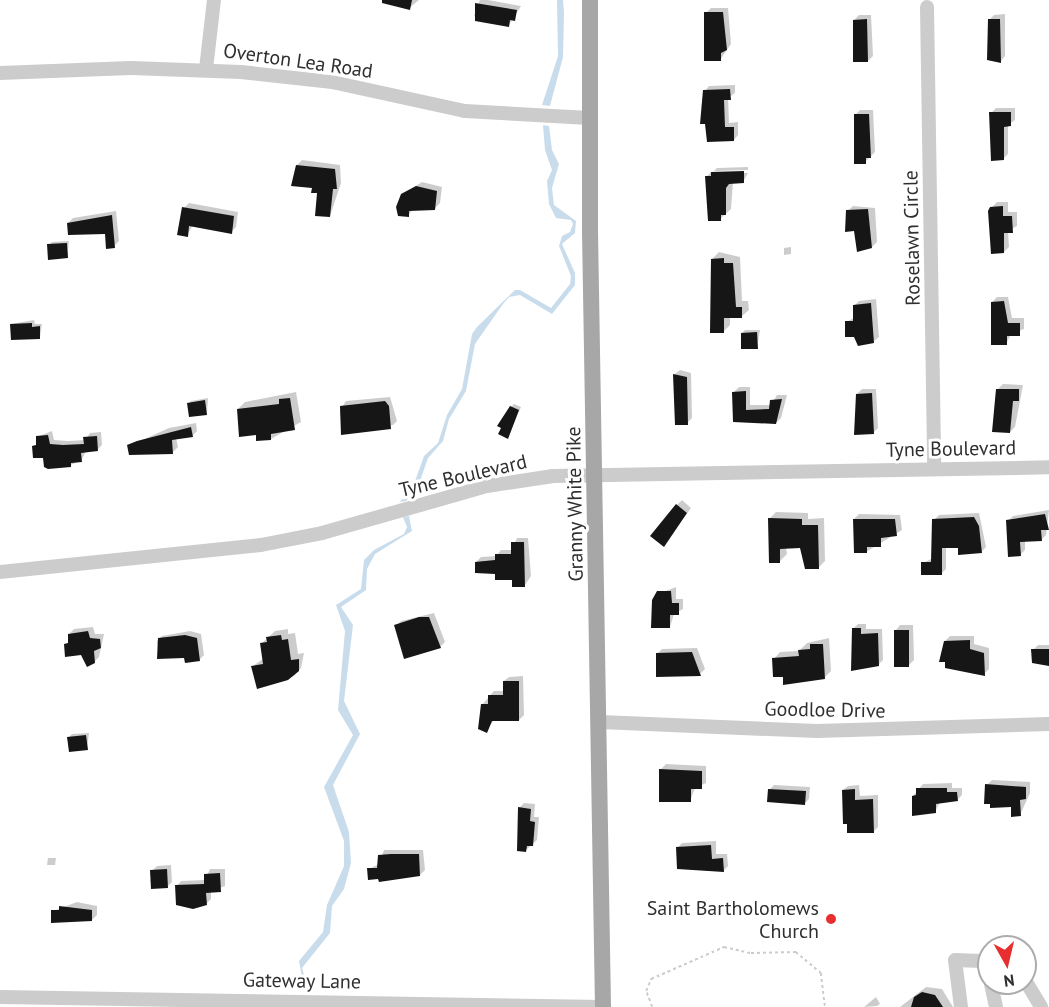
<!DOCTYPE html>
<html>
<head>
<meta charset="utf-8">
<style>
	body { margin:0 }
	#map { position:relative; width:1049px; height:1007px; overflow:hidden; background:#fff; font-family:"PT Sans",sans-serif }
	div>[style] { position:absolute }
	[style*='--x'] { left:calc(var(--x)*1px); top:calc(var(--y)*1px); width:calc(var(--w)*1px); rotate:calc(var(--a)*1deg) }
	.water>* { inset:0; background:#c8dcec }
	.shadow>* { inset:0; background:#0003 }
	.building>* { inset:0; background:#161616 }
	.path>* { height:1.5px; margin-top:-0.75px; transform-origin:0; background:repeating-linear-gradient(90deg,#ccc 0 3px,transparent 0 6px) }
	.minor>* { height:14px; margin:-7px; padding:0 7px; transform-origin:7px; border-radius:7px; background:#ccc }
	.major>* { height:16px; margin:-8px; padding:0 8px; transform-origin:8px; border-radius:8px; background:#a7a7a7 }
	.dots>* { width:16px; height:16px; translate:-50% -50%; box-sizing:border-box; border:3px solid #fff; border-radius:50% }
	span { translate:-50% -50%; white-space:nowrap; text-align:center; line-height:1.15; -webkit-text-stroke:6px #fff; paint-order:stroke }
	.street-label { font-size:20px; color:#2f2f2f }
	.poi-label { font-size:20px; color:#2f2f2f }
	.right { translate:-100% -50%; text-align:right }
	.north { position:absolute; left:977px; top:935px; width:60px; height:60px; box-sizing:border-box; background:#fff; border:2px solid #acacac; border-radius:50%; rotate:172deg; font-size:16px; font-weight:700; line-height:24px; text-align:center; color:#2f2f2f }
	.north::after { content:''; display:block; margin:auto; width:21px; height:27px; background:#e82f2f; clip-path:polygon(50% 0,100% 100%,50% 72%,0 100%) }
</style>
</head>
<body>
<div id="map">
	<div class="water">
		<i style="clip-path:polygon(557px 0,563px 0,564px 13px,563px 57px,550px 106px,542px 105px,558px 56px)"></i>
		<i style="clip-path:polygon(543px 125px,549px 126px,552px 150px,559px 164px,552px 188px,554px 205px,576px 221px,575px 233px,562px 244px,575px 273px,575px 285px,552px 314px,520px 295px,509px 297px,503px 304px,475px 344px,466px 391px,449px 419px,443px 441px,428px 458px,418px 487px,406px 501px,400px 502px,414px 484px,424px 456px,438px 443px,447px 415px,462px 389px,472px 334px,477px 327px,515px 290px,520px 290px,551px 308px,570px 284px,571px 276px,559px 246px,562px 236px,570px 232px,573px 224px,571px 220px,556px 218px,549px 204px,547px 181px,552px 170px,545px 150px)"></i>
		<i style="clip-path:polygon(409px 516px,412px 531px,375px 554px,367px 569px,366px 590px,341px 607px,353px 625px,344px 701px,360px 734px,333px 785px,349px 832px,351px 863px,344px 889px,332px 906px,330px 933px,302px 968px,310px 994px,305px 994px,299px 961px,323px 932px,327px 905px,344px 866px,344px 841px,324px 787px,353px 735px,338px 710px,345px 631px,336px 605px,361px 589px,364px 560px,374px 550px,404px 534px,407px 527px,403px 517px)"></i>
	</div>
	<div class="shadow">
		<i style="clip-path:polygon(382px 0,419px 0,409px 8px)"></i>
		<i style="clip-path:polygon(480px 0,488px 0,521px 6px,509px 25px,474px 16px)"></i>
		<i style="clip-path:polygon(711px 8px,728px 8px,731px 44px,720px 60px,706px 13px)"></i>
		<i style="clip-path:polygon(1005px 14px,1005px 56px,1001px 61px,989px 20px,994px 15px)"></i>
		<i style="clip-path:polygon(859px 15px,871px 15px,873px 56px,868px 61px,854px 20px)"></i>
		<i style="clip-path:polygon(735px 85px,735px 93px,728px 98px,729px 123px,738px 122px,738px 135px,734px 140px,708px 141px,705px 91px,709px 86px)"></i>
		<i style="clip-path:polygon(996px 108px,1015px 108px,1015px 120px,1008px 125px,1008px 154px,1003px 159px,991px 113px)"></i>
		<i style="clip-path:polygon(860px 110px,873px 110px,875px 152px,865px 162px,855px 115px)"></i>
		<i style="clip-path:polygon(302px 160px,340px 165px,341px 183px,330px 216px,319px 192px,297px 165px)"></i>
		<i style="clip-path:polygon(748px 167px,748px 170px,714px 171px,717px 168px)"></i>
		<i style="clip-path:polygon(711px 172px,748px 173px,743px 182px,733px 182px,731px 209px,720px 219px,706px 177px)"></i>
		<i style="clip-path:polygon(422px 182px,442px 187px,440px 203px,435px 208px,413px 209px,408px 216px,402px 195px)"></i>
		<i style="clip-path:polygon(997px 202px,1008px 202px,1008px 212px,1017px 212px,1017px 226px,1008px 231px,1009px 247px,1004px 252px,992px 207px)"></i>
		<i style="clip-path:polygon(189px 203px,238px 212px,236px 227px,231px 232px,193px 225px,187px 235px,184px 208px)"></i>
		<i style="clip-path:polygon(853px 206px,875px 208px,877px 242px,872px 247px,848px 211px)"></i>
		<i style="clip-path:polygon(116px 211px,119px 241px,114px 246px,106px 232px,68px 223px,73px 218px)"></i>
		<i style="clip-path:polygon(69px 241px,67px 257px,49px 245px,52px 242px)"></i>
		<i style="clip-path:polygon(791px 247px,791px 254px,784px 255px,784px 248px)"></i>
		<i style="clip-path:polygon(719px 252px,740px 257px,742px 301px,748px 301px,749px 310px,742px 316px,730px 317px,730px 325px,723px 332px,712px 259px)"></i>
		<i style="clip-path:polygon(997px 297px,1008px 297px,1012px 318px,1024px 318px,1024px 329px,1011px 334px,1006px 344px,992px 302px)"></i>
		<i style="clip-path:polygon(876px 299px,879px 337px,874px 341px,847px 322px,855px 317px,854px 306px,859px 301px)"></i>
		<i style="clip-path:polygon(34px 320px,35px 324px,42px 324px,40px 337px,11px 324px)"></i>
		<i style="clip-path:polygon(745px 330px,760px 330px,757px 347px,742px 333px)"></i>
		<i style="clip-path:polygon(680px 370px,691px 373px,692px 418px,687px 423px,676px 424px,675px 374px)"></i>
		<i style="clip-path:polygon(1003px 384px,1023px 385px,1015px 427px,1010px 432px,998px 389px)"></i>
		<i style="clip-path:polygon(739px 387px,750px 387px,750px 405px,771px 405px,777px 395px,787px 395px,781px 418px,776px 423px,734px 421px,734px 392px)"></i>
		<i style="clip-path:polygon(862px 389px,876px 389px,878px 428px,873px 433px,857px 394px)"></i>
		<i style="clip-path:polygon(296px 392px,301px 422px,271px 439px,257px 434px,238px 409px,245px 402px)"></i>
		<i style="clip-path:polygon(390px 397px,397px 421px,393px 425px,342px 434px,340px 410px,346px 401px)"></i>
		<i style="clip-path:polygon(208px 398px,207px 413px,188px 404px,191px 401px)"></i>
		<i style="clip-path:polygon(514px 404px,521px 407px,508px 437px,511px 407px)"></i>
		<i style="clip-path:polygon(196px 423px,197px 431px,192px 436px,176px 438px,178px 447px,173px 452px,129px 446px,169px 428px)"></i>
		<i style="clip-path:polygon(52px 431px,54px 440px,68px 441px,85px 440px,90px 433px,101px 432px,102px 445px,97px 450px,86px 451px,81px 461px,70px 465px,44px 456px,37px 437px)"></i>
		<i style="clip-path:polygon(682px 500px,691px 508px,664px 545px,677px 505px)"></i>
		<i style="clip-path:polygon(1049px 510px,1046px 535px,1041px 540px,1025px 541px,1025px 550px,1020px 555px,1008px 521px,1013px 516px)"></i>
		<i style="clip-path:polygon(776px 512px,808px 513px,808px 519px,824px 518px,825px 561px,818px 568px,801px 547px,786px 548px,787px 554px,780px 561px,769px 519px)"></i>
		<i style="clip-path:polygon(979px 513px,986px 547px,981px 552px,946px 546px,946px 569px,941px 574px,923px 563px,933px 558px,934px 520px,939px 515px)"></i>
		<i style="clip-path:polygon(859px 514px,900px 515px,902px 530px,866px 552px,854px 519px)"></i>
		<i style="clip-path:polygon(517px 538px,528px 538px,531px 576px,525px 585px,476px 562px,481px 557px,496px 556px,501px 550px,512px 550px)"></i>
		<i style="clip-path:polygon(676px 587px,676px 599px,683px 599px,683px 609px,674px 614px,670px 627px,655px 595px)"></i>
		<i style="clip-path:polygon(434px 613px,445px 642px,440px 647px,396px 626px,401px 621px)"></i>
		<i style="clip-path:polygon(858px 624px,866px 624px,866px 629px,882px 629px,883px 660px,878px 665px,853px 629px)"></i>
		<i style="clip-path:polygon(900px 625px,913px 625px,914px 660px,909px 665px,896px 630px)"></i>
		<i style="clip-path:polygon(93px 627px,95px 634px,104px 634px,99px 657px,94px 662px,69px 634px,74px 629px)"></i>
		<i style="clip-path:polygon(288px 629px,288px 634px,295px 633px,298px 654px,304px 653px,301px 668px,294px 676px,258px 687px,253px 666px,263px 659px,261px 644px,275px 631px)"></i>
		<i style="clip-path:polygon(190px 631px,201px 634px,204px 655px,199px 660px,185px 656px,159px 658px,157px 641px,162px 636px)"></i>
		<i style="clip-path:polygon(950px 636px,974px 636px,974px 644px,989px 648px,989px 669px,984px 674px,973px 674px,945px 641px)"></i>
		<i style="clip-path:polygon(829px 638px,831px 671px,824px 678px,785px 675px,774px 659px,780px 652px,799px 651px,807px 643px)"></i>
		<i style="clip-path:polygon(1038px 645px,1049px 645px,1049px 665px,1033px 650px)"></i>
		<i style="clip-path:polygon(697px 648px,705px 669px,700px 674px,657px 654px,662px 649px)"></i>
		<i style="clip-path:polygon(523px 676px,524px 715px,519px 720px,494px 720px,486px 731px,482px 705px,494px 691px,504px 691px,504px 681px,509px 677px)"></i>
		<i style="clip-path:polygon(89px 733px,87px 749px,69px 737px,72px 734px)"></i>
		<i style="clip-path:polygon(666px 764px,706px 766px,706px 783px,695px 788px,690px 801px,661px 769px)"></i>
		<i style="clip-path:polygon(992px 780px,1030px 782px,1030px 793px,1020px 815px,987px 785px)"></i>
		<i style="clip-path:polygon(952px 783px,952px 788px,962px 788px,962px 795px,957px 800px,940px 802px,935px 812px,913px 796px,923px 784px)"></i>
		<i style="clip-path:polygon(774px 785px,810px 787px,809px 799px,804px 804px,769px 790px)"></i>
		<i style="clip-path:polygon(859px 785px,860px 796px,878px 795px,878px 827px,873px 832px,843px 790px,848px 786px)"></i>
		<i style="clip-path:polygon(524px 803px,535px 804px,534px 817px,539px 817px,537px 840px,526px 850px,519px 808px)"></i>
		<i style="clip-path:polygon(716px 841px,716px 854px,727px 854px,728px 866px,723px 871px,677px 848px,682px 843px)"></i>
		<i style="clip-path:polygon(384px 850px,423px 850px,425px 870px,420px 875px,369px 869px,379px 864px)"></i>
		<i style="clip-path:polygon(56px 858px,55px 865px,47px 865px,48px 858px)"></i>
		<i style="clip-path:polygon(171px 865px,172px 882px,167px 887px,152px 871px,157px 866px)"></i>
		<i style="clip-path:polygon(210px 869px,225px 869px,225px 886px,211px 891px,211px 899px,206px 904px,177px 886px,181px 881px,205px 880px)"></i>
		<i style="clip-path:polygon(77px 902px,97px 906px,97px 915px,92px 920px,53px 911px)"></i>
		<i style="clip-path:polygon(926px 987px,942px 989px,953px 1007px,900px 1007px)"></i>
		<i style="clip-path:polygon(876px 997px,880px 1004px,877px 1006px,864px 1007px)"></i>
	</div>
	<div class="building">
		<i style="clip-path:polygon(382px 0,412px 0,410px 10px,382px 3px)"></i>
		<i style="clip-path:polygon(475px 3px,517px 10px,515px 21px,510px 20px,509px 27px,475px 21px)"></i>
		<i style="clip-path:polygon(704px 12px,723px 12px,727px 50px,721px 53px,721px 61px,704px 61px)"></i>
		<i style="clip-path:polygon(867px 19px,868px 62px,853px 62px,853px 20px)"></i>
		<i style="clip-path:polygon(988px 19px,1000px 19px,1001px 63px,987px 60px)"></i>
		<i style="clip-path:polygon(730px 89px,731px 100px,724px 100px,725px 127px,734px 127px,734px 141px,707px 142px,705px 124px,700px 124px,703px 90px)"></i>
		<i style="clip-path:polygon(989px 112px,1011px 112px,1011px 126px,1004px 127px,1004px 160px,991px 161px)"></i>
		<i style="clip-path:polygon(854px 114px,869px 114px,871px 158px,866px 158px,866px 164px,854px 164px)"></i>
		<i style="clip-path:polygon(296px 165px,335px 169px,337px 189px,333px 189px,330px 217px,315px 216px,317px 193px,311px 193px,312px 188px,291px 186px)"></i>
		<i style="clip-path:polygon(744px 171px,744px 183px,729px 184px,726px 188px,726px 215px,721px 215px,721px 221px,708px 221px,705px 176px,711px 176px,711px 172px)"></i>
		<i style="clip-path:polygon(416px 186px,437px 191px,435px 210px,409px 211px,409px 217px,398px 216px,396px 207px,401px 194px)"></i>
		<i style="clip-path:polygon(1003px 206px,1003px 216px,1012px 216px,1013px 233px,1004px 233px,1004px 253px,991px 254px,988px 211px,990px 207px)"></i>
		<i style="clip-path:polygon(182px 207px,234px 216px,232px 234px,189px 226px,188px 237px,177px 235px)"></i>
		<i style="clip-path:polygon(868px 209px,872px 248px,857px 252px,854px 231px,845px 232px,846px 210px)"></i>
		<i style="clip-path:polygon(112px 215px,115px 248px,106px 249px,105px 234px,68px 235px,67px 223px)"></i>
		<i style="clip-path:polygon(67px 243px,68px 258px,48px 260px,47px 244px)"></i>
		<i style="clip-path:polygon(724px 258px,724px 263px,733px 263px,736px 307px,742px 307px,742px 318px,724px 318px,724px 333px,710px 333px,711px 259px)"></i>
		<i style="clip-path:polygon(1004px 301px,1008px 323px,1020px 323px,1020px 336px,1007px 336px,1007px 345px,991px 345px,991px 302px)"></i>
		<i style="clip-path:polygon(871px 303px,874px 343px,858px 346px,854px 337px,845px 337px,845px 321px,853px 321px,853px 305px)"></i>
		<i style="clip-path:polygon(32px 323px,32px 327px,40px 326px,40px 339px,11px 340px,10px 324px)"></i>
		<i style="clip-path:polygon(757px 332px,758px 349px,741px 349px,741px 333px)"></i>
		<i style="clip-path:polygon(673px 374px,687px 377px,688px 425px,675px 425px)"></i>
		<i style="clip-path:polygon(996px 389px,1019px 389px,1019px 401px,1013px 401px,1010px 433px,992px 432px)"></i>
		<i style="clip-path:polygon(746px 391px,746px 410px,769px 409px,770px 400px,782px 399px,776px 424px,733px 422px,732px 392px)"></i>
		<i style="clip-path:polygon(872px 393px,874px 434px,854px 435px,856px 394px)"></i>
		<i style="clip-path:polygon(290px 398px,295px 430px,271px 434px,271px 440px,256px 441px,256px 435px,239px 437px,237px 409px,279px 404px,279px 399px)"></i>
		<i style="clip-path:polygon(205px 400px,207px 415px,189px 417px,187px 403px)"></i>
		<i style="clip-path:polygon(385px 401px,389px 406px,391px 429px,341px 435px,340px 406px)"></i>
		<i style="clip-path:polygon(510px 406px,519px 410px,508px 439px,498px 434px,501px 428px,497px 426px)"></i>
		<i style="clip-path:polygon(191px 427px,193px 437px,172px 440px,173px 454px,129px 455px,127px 445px,137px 441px)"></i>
		<i style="clip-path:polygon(48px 435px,50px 444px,63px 445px,84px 444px,83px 437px,97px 436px,98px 451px,81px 453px,82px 462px,71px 463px,71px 467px,48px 469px,44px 467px,43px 458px,33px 458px,32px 446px,36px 445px,36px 436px)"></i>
		<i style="clip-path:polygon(676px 504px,687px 513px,664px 547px,650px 536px)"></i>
		<i style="clip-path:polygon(1045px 514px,1049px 530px,1041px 530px,1042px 541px,1020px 542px,1021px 556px,1008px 557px,1006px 520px)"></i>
		<i style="clip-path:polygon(974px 517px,979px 526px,982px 553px,958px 555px,958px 548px,942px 548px,942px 575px,921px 575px,921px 562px,931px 562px,932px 519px)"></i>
		<i style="clip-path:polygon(768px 518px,802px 519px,802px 525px,818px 525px,819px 569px,805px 569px,800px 548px,780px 549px,780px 563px,769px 563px)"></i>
		<i style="clip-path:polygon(853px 519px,895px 519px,897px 536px,881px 538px,881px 547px,867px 547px,867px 553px,854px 553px)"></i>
		<i style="clip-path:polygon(511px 542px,524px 542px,525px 587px,512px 587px,512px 580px,495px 580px,495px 574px,475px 573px,475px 562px,495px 560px,495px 554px,511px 554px)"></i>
		<i style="clip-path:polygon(657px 591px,671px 591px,672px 603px,679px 603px,679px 615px,670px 615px,670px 628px,651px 628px,652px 600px)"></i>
		<i style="clip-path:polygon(419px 617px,429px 617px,441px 648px,404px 659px,394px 625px)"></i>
		<i style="clip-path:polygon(852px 628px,861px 628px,861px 634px,878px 633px,879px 666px,851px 671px)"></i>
		<i style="clip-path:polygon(894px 630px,909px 630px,909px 667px,894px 667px)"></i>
		<i style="clip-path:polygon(88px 631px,90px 638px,100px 639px,101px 648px,94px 651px,95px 663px,87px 667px,81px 655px,65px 657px,64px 644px,68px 643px,68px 634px)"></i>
		<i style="clip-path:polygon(185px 635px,197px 638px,200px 661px,185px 663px,184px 658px,157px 659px,158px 638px)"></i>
		<i style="clip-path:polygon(281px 635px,282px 640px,288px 639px,291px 660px,299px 659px,299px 671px,288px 680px,257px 689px,251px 666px,263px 664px,260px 643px,267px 642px,266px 637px)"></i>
		<i style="clip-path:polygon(970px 640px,970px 649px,984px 653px,985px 676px,945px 668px,945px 662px,939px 662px,944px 641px)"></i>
		<i style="clip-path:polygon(810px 644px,823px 644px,825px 679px,783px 685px,783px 677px,773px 677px,772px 658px,799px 656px,798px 650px,810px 649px)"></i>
		<i style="clip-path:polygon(1031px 649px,1049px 649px,1049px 666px,1032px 663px)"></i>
		<i style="clip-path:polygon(692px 652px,701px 676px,656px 677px,656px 653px)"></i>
		<i style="clip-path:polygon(503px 681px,519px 681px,519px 721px,492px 721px,487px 733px,478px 729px,481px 704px,488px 704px,488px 695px,503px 695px)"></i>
		<i style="clip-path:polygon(86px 735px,88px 750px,69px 752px,67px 737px)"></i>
		<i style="clip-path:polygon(659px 769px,702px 771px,702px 789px,691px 789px,691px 802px,659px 802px)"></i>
		<i style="clip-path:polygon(985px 784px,1026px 787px,1026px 799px,1020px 800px,1021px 816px,1011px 817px,1011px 807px,990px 808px,990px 804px,984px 804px)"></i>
		<i style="clip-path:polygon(916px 788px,947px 788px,947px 792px,957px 792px,958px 801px,936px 804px,936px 813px,912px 816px,912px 796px,916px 795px)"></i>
		<i style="clip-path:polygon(768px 789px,806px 791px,805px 805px,767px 802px)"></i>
		<i style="clip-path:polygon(855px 789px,855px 800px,873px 799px,874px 833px,847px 833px,847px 824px,843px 824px,842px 790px)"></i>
		<i style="clip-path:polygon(518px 807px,531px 809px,530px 821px,535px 822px,533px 846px,527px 846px,526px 852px,517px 851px)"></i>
		<i style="clip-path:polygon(711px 845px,712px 859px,723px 858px,724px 872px,677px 869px,676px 847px)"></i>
		<i style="clip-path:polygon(391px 854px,419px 854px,420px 876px,379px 882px,378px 879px,368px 880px,367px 868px,377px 868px,378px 855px)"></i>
		<i style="clip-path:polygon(167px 869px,168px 888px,151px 889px,150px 870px)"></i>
		<i style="clip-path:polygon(220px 873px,221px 892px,206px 893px,207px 905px,193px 909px,176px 905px,175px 885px,204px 884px,204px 874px)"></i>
		<i style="clip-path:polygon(59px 906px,92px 910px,92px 921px,51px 923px,51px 910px,59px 910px)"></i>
		<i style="clip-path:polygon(922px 992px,935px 995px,943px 1007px,911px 1007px,914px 997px)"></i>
	</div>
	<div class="path">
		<i style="--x:652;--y:1007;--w:17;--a:-111"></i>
		<i style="--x:646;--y:991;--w:13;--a:-67"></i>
		<i style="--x:651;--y:979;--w:80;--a:-23.7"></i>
		<i style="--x:724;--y:947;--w:28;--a:13"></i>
		<i style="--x:751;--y:953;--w:45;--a:-1.3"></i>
		<i style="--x:796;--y:952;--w:33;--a:40"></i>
		<i style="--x:821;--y:973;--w:34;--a:83"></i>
	</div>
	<div class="minor">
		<i style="--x:927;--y:7;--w:462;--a:89.1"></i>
		<i style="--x:206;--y:69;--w:69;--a:-83.4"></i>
		<i style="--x:0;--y:73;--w:131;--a:-2.2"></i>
		<i style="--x:131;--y:68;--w:110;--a:2.1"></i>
		<i style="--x:241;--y:72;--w:92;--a:6.3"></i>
		<i style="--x:332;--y:82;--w:136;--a:12.3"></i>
		<i style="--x:465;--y:111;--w:124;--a:3.2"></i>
		<i style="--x:0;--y:572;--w:262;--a:-5.9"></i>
		<i style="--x:261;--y:545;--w:62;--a:-11.1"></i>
		<i style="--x:322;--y:533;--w:172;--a:-15.9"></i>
		<i style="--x:487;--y:486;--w:67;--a:-8.6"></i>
		<i style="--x:553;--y:476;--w:496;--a:-1"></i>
		<i style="--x:600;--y:722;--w:217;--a:2.4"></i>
		<i style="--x:817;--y:731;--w:232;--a:-1.7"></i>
		<i style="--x:986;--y:961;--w:47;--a:77.7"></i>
		<i style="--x:1025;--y:980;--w:31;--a:59"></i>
		<i style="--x:0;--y:997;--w:603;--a:0.95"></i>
		<i style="--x:961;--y:1007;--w:47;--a:-97.3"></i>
		<i style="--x:955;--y:960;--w:34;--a:2"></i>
	</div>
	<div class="major">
		<i style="--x:590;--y:0;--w:231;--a:90"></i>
		<i style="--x:590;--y:231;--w:776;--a:89.04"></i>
	</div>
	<div class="dots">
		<i style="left:831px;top:919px;background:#e82f2f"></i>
	</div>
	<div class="street-label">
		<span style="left:298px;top:61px;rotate:8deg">Overton Lea Road</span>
		<span style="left:912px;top:238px;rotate:-91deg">Roselawn Circle</span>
		<span style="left:951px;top:449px;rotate:-1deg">Tyne Boulevard</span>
		<span style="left:463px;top:476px;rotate:-13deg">Tyne Boulevard</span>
		<span style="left:575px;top:504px;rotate:-91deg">Granny White Pike</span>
		<span style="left:825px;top:710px;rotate:1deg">Goodloe Drive</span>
		<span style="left:302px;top:981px;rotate:1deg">Gateway Lane</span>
	</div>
	<div class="poi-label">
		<span class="right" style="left:819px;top:920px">Saint Bartholomews<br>Church</span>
	</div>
	<div class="north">N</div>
</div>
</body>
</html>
